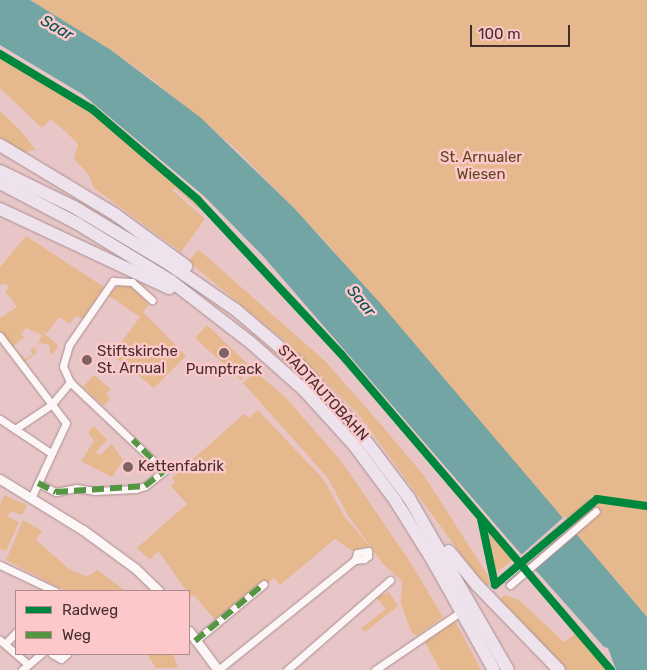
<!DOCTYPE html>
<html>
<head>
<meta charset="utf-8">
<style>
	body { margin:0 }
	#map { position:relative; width:647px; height:670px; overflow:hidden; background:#e8c6c7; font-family:Rubik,sans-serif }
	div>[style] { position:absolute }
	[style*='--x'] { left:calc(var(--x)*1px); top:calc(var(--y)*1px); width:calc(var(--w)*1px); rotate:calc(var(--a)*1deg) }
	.green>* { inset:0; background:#e5b88d }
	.water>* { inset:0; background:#74a5a5 }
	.pier>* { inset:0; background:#e8c6c7 }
	.roads { filter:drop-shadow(0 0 1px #a88e8f) drop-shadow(0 0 1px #a88e8f) }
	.minor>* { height:7px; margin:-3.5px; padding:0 3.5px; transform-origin:3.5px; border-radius:3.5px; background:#fcf6f7 }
	.tertiary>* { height:9px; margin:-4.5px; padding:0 4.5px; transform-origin:4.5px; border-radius:4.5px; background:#fcf6f7 }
	.motorway>* { height:12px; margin:-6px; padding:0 6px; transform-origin:6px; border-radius:6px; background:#eee3ec }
	.quiet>* { height:6px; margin-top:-3px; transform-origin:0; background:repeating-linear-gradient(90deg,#549641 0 12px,transparent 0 18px) }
	.cycleway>* { height:8px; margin:-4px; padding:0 4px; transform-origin:4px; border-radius:4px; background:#00873e }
	.dots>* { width:14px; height:14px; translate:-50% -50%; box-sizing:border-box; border:2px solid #fcc8ca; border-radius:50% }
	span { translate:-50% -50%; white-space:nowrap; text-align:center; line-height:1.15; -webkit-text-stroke:5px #fcc8ca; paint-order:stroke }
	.park-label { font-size:15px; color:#60461e }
	.poi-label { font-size:15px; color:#462d2f }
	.left { translate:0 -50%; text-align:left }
	.street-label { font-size:15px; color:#462d2f }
	.water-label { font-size:16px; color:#055253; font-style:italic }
	.legend { position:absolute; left:15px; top:590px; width:175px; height:65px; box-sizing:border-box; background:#fcc8ca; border:1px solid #b38a8c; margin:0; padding:6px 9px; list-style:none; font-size:15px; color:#462d2f }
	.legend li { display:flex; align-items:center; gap:10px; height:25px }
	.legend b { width:25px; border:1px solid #b38a8c }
	.scale { position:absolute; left:470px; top:25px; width:100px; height:22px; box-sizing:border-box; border:2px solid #462d2f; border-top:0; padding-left:6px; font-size:15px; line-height:18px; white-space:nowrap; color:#462d2f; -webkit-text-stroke:4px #fcc8ca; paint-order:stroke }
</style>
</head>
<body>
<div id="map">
	<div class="green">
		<i style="clip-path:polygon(30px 0,647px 0,647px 617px,325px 241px,238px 151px,154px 81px,111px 50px)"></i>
		<i style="clip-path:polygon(0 58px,89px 112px,196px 201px,200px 210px,175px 188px,172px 190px,205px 219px,181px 252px,94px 188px,89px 175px,74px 159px,78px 144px,66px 132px,51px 119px,42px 128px,0 88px)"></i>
		<i style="clip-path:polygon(0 111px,21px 131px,36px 150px,24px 152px,0 137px)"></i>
		<i style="clip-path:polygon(26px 236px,104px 287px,83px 319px,75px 316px,70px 324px,59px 317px,47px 333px,40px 330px,57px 344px,58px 347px,51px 355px,49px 344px,38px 343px,42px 335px,26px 328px,21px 334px,25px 337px,14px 345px,14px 350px,26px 359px,33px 353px,30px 350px,34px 347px,37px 352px,24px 363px,11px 348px,0 331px,0 318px,17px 307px,5px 291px,9px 288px,6px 284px,0 285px,0 267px)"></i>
		<i style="clip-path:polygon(198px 249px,325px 361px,383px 427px,425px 477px,487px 574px,490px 583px,486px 588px,358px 414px,285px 341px,189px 262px)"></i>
		<i style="clip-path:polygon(120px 284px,130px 286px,149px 304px,143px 312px,186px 356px,154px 388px,112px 355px,140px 317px,108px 295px)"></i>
		<i style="clip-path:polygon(207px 325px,252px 368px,241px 380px,195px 338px)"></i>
		<i style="clip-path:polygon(255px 371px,287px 399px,342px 462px,410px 562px,443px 617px,417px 636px,412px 633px,401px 604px,402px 581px,383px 564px,347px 514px,328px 478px,243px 383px)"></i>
		<i style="clip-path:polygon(94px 375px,111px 389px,106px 394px,110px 399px,103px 406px,83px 387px)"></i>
		<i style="clip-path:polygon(258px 410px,324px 480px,344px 516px,370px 547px,362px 547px,354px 552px,335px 539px,280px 585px,274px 578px,267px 583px,263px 580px,215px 620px,194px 595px,191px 597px,158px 551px,150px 560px,137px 548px,187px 504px,171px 486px,175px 482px,172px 478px,244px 414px,249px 418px)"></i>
		<i style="clip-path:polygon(94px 426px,107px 440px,96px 452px,100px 455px,112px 444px,123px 460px,112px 477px,81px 461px,94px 441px,88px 432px)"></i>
		<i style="clip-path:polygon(4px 495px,27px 505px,22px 515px,10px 511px,8px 517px,19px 522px,6px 551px,0 549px,0 505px)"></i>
		<i style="clip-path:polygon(23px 520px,42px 531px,36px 540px,69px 569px,87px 577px,97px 570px,126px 591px,65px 591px,6px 560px)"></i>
		<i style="clip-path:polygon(483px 526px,513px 560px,495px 573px,493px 557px)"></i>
		<i style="clip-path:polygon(389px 592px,398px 606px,365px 632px,361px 628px,386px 609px,376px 597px)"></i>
		<i style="clip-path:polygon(504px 595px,519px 600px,564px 642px,578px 632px,609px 670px,565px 670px,499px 601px)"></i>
		<i style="clip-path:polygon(455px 621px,481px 670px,440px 670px,425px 642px)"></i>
		<i style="clip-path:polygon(147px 654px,173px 654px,178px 668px,156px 668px)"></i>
	</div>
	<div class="water">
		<i style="clip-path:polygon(0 0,30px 0,111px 50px,201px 118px,294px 208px,380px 303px,647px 617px,647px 670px,616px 670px,608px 648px,604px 647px,514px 546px,263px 256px,204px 196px,82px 94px,0 45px)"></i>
	</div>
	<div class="pier">
		<i style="clip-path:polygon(565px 516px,579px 532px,533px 571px,520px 556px)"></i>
	</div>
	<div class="roads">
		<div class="minor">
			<i style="--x:0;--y:336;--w:109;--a:52.8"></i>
			<i style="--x:66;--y:423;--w:81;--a:115"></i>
			<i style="--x:0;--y:419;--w:61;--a:33.7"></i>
			<i style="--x:15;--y:429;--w:43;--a:-33.7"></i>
			<i style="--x:51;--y:405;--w:30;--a:-50"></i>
			<i style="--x:38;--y:483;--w:20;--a:27"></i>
			<i style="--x:56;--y:492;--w:20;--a:-11"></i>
			<i style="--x:76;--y:488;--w:19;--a:9"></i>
			<i style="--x:95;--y:491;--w:41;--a:-2.8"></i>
			<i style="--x:136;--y:489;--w:9;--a:-18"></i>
			<i style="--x:145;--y:486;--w:24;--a:-38"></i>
			<i style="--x:164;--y:471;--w:129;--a:-136.6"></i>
			<i style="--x:70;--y:382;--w:17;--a:-114"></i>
			<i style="--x:63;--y:366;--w:22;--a:-74"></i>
			<i style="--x:69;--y:345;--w:78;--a:-55.5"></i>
			<i style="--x:113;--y:281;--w:19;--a:3"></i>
			<i style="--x:132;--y:282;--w:27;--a:42"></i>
			<i style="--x:0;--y:565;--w:61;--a:25.3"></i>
			<i style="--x:504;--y:578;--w:113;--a:-40.7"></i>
			<i style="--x:510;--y:585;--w:113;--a:-40.7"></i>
			<i style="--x:0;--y:640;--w:37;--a:41"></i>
			<i style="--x:195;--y:641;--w:89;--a:-39.6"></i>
			<i style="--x:5;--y:644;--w:16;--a:-47"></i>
			<i style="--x:52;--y:654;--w:10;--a:29"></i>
			<i style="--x:61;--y:659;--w:8;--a:-40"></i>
			<i style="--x:22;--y:670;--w:25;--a:-40"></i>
			<i style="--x:218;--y:670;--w:176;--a:-38.8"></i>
			<i style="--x:355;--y:560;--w:7;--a:-74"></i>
			<i style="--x:357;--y:553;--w:11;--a:-10"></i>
			<i style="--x:368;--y:551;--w:5;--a:90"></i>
			<i style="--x:368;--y:556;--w:5;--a:143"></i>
			<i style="--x:364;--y:559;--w:9;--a:174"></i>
			<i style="--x:287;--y:670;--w:137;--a:-41.1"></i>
			<i style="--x:375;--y:670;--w:98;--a:-34.2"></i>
		</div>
		<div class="tertiary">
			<i style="--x:0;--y:479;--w:97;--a:31.6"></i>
			<i style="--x:83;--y:530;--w:64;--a:36.2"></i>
			<i style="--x:135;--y:568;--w:33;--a:44"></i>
			<i style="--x:189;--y:631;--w:49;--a:53.4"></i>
		</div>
		<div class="motorway">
			<i style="--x:0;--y:145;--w:135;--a:31.1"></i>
			<i style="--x:116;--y:215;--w:87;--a:36.1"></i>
			<i style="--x:0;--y:171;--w:82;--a:25.9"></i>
			<i style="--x:74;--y:207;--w:111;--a:31"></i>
			<i style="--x:169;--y:264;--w:81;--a:34.5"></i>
			<i style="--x:236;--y:310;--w:80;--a:40.4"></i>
			<i style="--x:297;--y:362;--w:79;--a:47.6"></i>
			<i style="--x:350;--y:420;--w:98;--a:52.9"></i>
			<i style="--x:409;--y:498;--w:198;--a:60.1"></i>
			<i style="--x:0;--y:183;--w:88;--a:27.7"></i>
			<i style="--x:78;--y:224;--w:109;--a:31.5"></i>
			<i style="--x:171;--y:281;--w:100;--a:37.7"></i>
			<i style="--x:250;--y:342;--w:72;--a:41.6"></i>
			<i style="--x:304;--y:390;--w:74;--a:47.7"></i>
			<i style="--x:354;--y:445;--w:69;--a:53.3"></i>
			<i style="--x:395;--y:500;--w:72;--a:58.1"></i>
			<i style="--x:433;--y:561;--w:125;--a:60.8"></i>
			<i style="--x:0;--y:209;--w:187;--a:25.1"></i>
			<i style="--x:449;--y:551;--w:44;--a:50.5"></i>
			<i style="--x:477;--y:585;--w:118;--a:46"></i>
		</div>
	</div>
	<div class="quiet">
		<i style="--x:38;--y:483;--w:20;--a:27"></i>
		<i style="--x:56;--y:492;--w:89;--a:-3.9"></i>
		<i style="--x:145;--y:486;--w:24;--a:-38"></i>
		<i style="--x:164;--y:471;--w:44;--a:-135"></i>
		<i style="--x:195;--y:641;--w:89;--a:-39.6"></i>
	</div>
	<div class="cycleway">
		<i style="--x:0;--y:54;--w:107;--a:30.9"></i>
		<i style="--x:92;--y:109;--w:138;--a:40.6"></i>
		<i style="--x:197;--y:199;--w:213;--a:47.1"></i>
		<i style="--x:342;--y:355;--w:414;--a:49.5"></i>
		<i style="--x:481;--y:519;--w:67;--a:78"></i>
		<i style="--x:495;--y:585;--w:133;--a:-40.1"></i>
		<i style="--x:597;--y:499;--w:50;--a:8"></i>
	</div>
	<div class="dots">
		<i style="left:224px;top:353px;background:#7f6364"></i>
		<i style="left:87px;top:360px;background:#7f6364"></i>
		<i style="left:128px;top:467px;background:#7f6364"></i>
	</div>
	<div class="park-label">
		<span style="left:481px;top:166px">St. Arnualer<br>Wiesen</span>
	</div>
	<div class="poi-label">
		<span class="left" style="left:97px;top:360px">Stiftskirche<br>St. Arnual</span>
		<span style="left:224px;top:370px">Pumptrack</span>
		<span class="left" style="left:138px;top:467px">Kettenfabrik</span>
	</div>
	<div class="street-label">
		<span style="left:323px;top:393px;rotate:47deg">STADTAUTOBAHN</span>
	</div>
	<div class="water-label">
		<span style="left:57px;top:28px;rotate:30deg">Saar</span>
		<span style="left:361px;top:301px;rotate:50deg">Saar</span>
	</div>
	<ul class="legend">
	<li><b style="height:6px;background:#00873e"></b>Radweg</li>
	<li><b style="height:6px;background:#549641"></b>Weg</li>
	</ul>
	<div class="scale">100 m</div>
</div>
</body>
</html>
